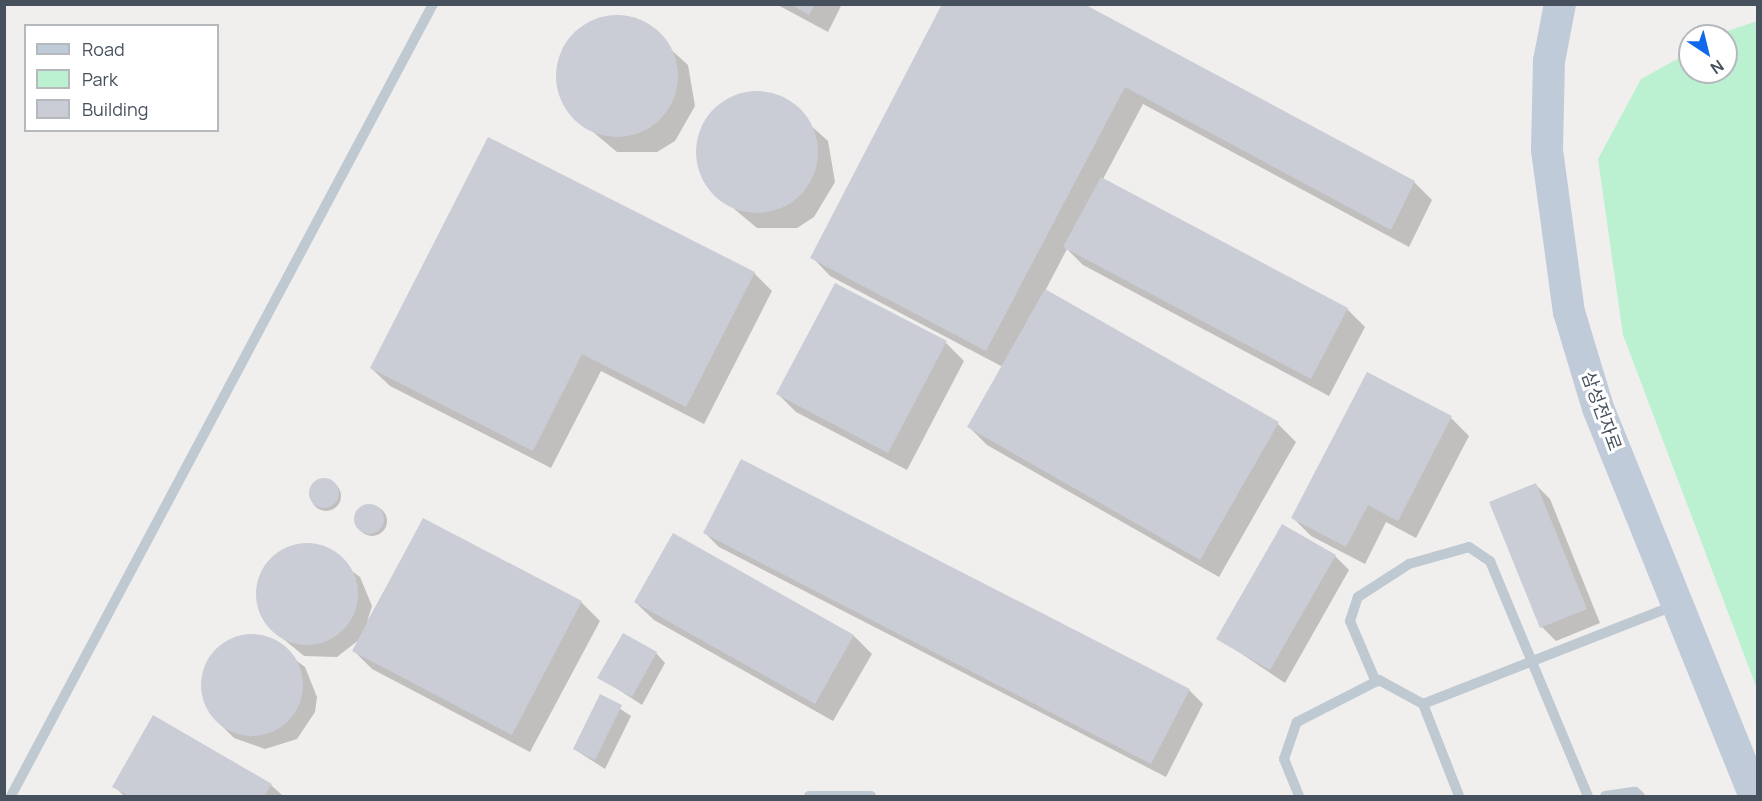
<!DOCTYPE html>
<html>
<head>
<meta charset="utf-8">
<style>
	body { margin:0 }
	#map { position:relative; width:1762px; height:801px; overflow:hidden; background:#f1efee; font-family:Manrope,"Noto Sans KR",sans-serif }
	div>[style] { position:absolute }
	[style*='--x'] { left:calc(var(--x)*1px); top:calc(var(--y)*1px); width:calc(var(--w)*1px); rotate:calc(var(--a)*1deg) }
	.green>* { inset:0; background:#bbf1d1 }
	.shadow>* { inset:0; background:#0003 }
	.round { border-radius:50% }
	.building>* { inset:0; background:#cacdd5 }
	.lane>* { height:10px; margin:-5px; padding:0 5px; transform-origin:5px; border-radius:5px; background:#bec9d2 }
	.secondary>* { height:32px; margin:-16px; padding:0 16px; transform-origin:16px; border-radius:16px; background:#c0cbd9 }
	span { translate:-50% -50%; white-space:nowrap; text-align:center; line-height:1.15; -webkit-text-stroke:6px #fff; paint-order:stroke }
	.street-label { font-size:18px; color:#46515d }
	.frame { position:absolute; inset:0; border:6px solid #46515d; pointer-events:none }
	.legend { position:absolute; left:24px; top:24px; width:195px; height:108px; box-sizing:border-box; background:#fff; border:2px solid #b5b9be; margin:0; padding:8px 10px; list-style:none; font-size:18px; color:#46515d }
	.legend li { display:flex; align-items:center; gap:12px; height:30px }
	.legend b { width:30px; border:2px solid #b5b9be }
	.north { position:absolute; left:1678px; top:24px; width:60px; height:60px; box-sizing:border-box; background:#fff; border:2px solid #b5b9be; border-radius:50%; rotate:145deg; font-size:16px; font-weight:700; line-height:24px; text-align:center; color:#46515d }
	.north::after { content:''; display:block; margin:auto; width:21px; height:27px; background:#0f69ea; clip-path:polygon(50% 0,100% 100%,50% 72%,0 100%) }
</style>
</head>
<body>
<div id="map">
	<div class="green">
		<i style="clip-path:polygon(1757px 21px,1758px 21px,1757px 689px,1623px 335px,1598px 159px,1641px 79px,1679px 58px,1690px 63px,1690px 72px,1726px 72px,1726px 36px,1713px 36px)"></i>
	</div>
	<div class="shadow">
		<i style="clip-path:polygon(776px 4px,842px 4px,828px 32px)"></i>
		<i style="clip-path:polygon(945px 4px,1414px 182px,1432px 200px,1409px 247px,1143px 104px,1103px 179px,1347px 309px,1365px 327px,1329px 396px,1083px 265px,1067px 249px,1045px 291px,1278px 424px,1296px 442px,1219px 577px,987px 445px,969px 427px,1003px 367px,830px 276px,812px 257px)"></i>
		<i style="clip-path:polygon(601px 18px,638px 20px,688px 65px,695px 106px,675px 141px,657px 152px,617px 152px,568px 111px,557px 74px,560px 56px,569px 39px)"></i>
		<i style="clip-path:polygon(741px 94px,778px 96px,828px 141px,835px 182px,814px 217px,797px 228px,757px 228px,708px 187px,697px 150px,700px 132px,709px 115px)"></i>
		<i style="clip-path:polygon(754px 273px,772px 291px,704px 424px,601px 371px,551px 468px,390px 386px,371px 368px)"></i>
		<i style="clip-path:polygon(946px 343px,964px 361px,907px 470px,796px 412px,778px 394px)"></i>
		<i style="clip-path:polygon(1368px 374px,1451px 418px,1469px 436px,1416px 538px,1386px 522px,1365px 564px,1311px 536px,1293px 518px)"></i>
		<i class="round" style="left:311px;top:481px;width:30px;height:30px"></i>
		<i style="clip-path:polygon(1536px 485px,1550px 499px,1600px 623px,1556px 641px,1542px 627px)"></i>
		<i class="round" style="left:357px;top:506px;width:30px;height:30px"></i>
		<i style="clip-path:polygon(423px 520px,581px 602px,600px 621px,530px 752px,372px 669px,354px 651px,360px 639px,337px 657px,304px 656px,275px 632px,258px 604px,263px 571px,287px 549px,318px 546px,360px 577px,372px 606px,367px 622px)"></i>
		<i style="clip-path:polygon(705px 533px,1189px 690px,1203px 704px,1166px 777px,719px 547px)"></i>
		<i style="clip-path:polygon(674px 535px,854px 636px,872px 654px,833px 721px,654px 620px,635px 602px)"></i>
		<i style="clip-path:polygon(1335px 556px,1349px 570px,1285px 683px,1218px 638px)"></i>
		<i style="clip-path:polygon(263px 636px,305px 667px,317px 697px,315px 712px,297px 739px,265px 749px,234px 738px,219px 723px,209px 710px,203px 677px,218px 648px,231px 639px)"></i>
		<i style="clip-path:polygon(656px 653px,665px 663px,642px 705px,599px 677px)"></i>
		<i style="clip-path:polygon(601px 696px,631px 716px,605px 769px,574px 749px)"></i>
		<i style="clip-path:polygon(271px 785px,283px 796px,124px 796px,114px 786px)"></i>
	</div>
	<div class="building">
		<i style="clip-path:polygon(790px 4px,815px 4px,809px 15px)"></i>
		<i style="clip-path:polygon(942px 4px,1084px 4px,1415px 181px,1391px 230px,1125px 87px,986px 351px,810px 258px)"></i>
		<i class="round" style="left:556px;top:15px;width:122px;height:122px"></i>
		<i class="round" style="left:696px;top:91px;width:122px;height:122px"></i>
		<i style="clip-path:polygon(488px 137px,755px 272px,686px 407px,582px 354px,533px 451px,370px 368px)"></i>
		<i style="clip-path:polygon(1101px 177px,1348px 308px,1311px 379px,1063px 247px)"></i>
		<i style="clip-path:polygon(835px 283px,947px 341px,888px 453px,776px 394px)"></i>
		<i style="clip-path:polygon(1045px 289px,1279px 422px,1200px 560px,967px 427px)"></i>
		<i style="clip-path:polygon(1367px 372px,1452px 416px,1398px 521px,1368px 505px,1346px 547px,1291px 518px)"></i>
		<i style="clip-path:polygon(741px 459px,1190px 689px,1151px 764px,703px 533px)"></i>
		<i class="round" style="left:309px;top:478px;width:30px;height:30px"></i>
		<i style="clip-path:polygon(1536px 483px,1587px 609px,1540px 628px,1489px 502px)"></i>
		<i class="round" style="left:354px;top:504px;width:30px;height:30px"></i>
		<i style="clip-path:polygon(423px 518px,582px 601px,512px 735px,352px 651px)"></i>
		<i style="clip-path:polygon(1282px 524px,1336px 555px,1270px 670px,1216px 639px)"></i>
		<i style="clip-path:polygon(673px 533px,854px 635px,815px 704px,634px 602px)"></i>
		<i class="round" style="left:256px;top:543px;width:102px;height:102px"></i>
		<i style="clip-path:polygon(623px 633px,657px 652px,632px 697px,597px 678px)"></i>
		<i class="round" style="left:201px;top:634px;width:102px;height:102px"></i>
		<i style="clip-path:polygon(600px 694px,622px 705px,595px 760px,573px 749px)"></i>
		<i style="clip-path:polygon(153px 715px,272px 784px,264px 796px,129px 796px,112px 787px)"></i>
	</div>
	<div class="lane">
		<i style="--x:1376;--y:682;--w:66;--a:-113.1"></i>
		<i style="--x:1350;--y:621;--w:25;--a:-72"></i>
		<i style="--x:1358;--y:597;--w:61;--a:-32.9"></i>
		<i style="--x:1409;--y:564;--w:62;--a:-15.8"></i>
		<i style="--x:1469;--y:547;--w:25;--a:34"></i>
		<i style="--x:1490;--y:561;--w:255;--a:67.4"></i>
		<i style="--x:1423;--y:704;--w:272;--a:-21.4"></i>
		<i style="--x:11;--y:796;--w:897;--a:-61.95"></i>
		<i style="--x:809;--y:796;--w:62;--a:0"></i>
		<i style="--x:1299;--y:796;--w:40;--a:-112"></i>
		<i style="--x:1284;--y:759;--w:39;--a:-71"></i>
		<i style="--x:1297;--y:722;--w:92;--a:-27.1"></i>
		<i style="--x:1379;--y:680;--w:50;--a:28.6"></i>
		<i style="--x:1423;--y:704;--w:99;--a:68.6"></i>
		<i style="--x:1605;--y:796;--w:30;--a:-8"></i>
		<i style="--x:1635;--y:792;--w:6;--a:39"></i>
	</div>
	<div class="secondary">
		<i style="--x:1560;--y:4;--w:58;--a:100.9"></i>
		<i style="--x:1549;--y:61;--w:89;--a:91.3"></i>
		<i style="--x:1547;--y:150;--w:163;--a:82.3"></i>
		<i style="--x:1569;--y:312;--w:100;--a:73.2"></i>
		<i style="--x:1598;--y:408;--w:419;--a:68"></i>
	</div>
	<div class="street-label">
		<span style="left:1602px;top:411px;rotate:70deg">삼성전자로</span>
	</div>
	<div class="frame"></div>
	<ul class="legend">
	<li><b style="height:8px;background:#c0cbd9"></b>Road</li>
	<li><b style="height:16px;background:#bbf1d1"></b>Park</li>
	<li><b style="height:16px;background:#cacdd5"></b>Building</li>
	</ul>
	<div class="north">N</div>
</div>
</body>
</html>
